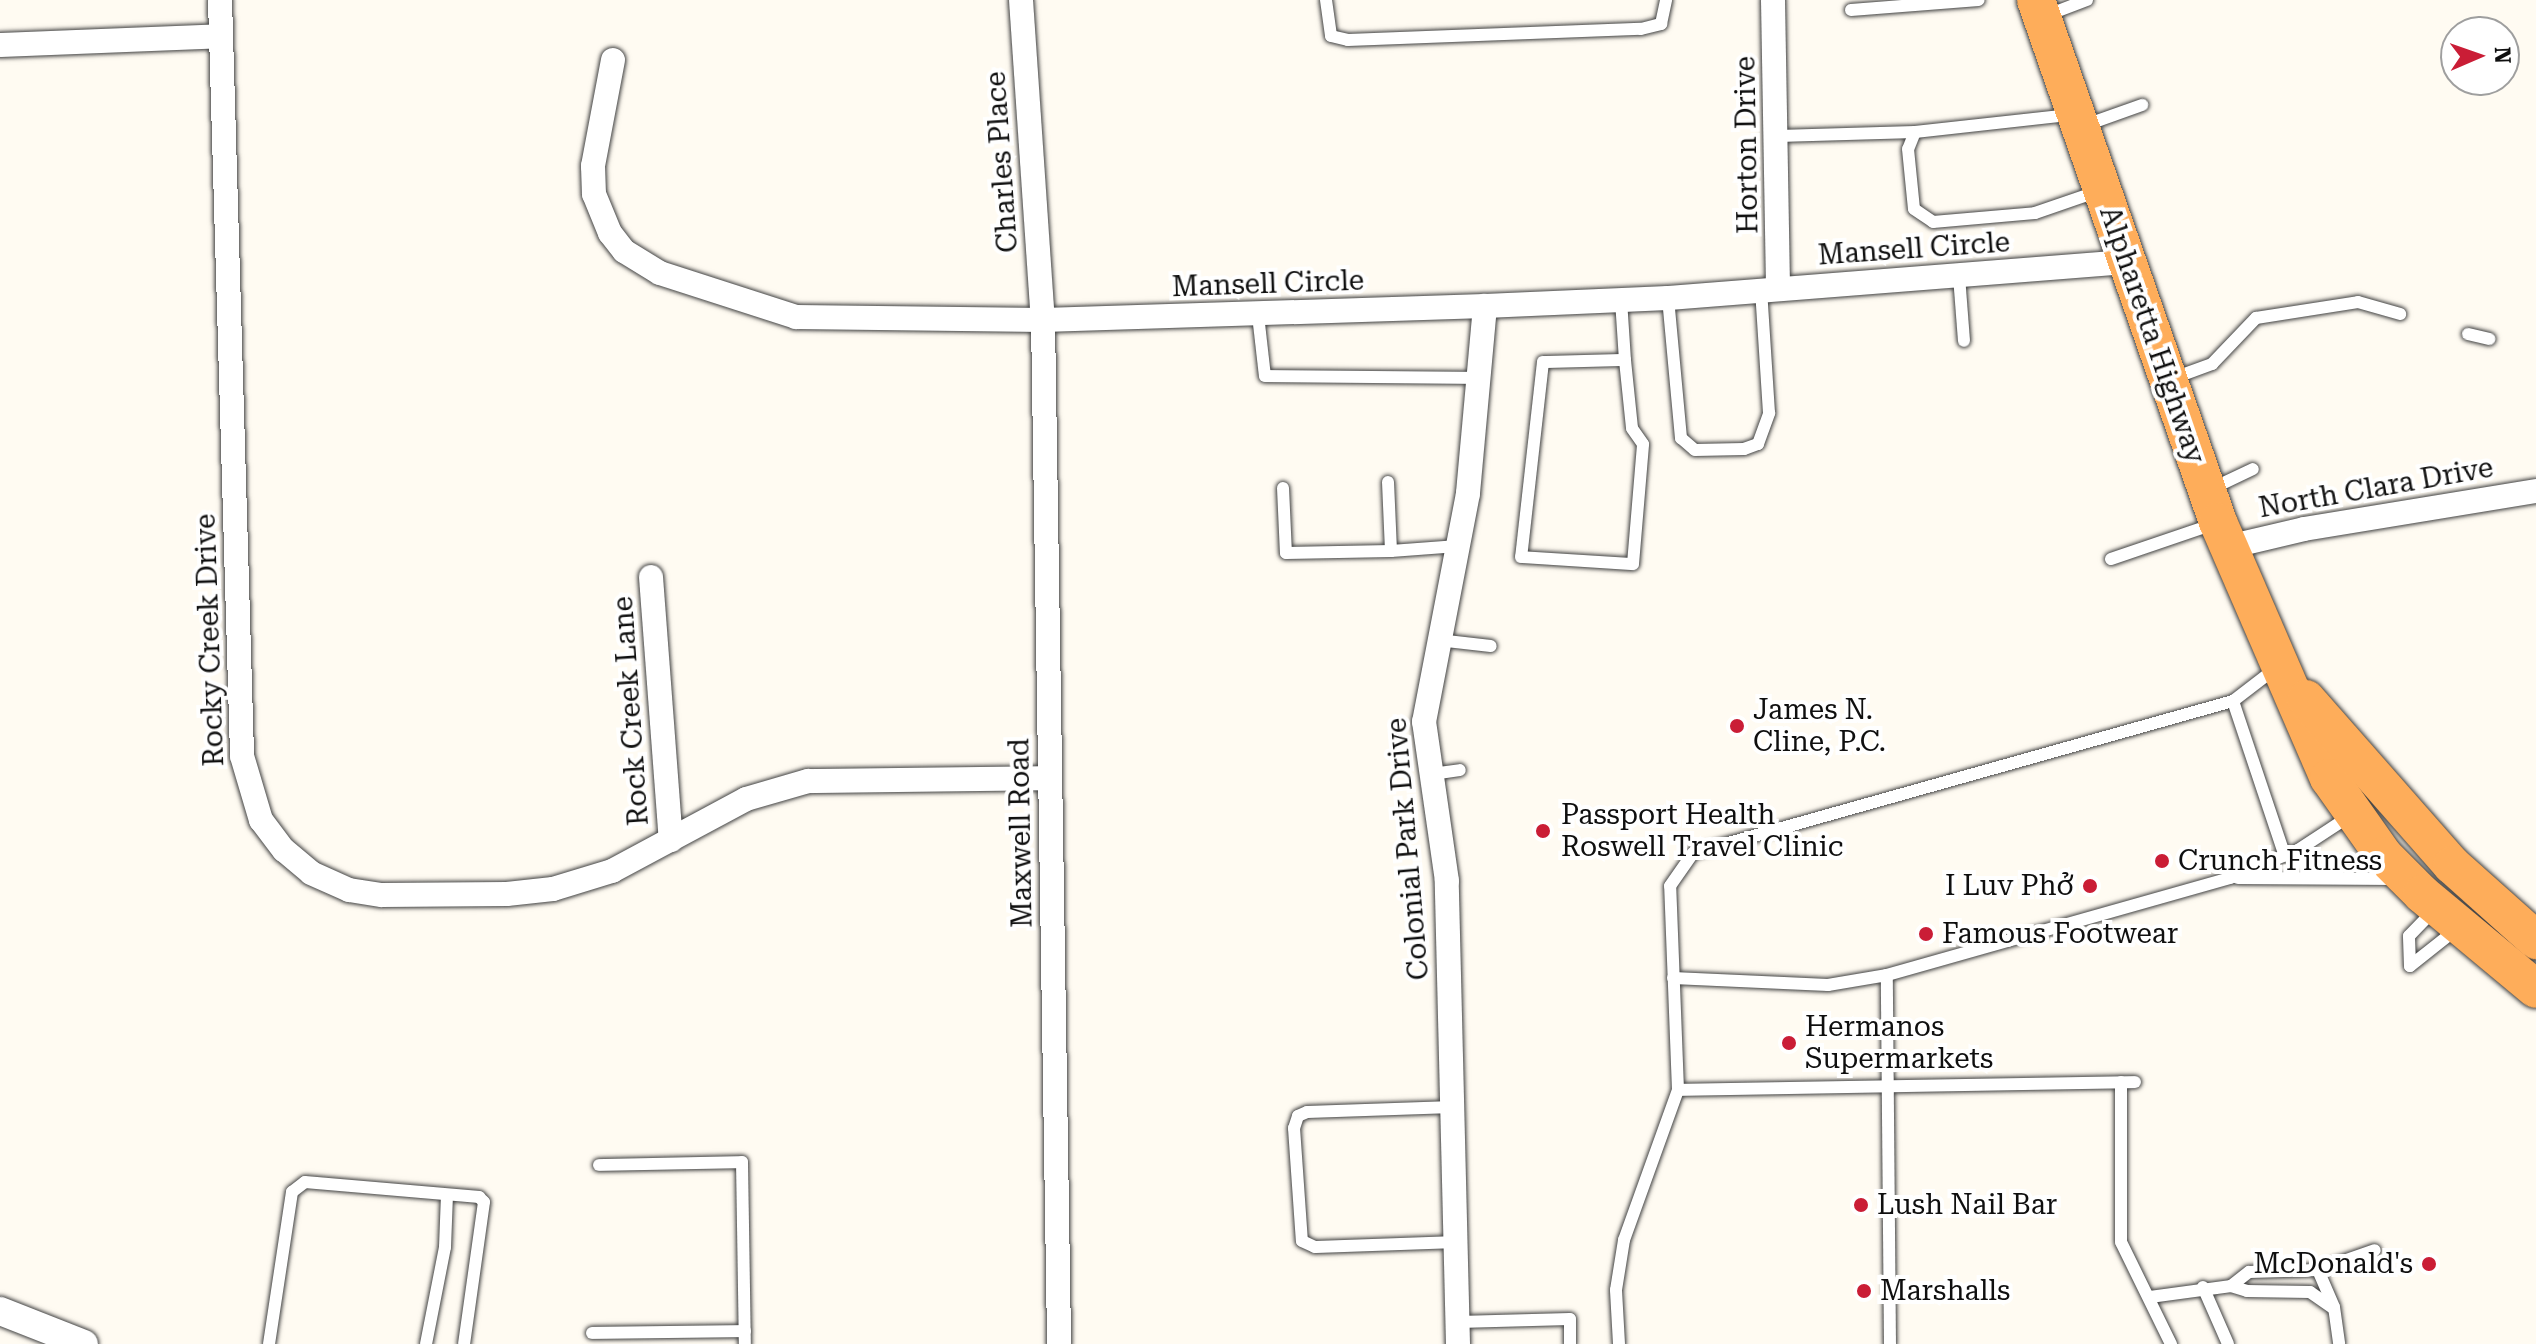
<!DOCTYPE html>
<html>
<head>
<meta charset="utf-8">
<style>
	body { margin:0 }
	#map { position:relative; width:2536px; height:1344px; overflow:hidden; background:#fffbf2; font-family:"Roboto Serif",serif }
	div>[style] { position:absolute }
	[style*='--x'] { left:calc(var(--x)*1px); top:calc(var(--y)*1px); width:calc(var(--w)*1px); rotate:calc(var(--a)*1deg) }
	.roads { filter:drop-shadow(0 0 2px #424242) drop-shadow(0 0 2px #424242) }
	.service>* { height:12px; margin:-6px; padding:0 6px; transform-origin:6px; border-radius:6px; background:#fff }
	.minor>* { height:24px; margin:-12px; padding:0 12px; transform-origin:12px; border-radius:12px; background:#fff }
	.tertiary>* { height:28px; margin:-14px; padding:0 14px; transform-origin:14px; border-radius:14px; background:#fff }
	.trunk>* { height:38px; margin:-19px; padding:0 19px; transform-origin:19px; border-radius:19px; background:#fead5a }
	.dots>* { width:22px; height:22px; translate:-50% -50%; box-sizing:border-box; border:4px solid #fff; border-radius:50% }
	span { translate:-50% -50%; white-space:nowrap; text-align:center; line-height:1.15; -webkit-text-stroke:8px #fff; paint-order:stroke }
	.street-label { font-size:28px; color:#0f0f0f }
	.poi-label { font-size:28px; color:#0f0f0f }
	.left { translate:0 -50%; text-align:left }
	.right { translate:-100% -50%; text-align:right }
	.north { position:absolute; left:2440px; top:16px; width:80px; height:80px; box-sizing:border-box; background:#fff; border:2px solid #9f9f9f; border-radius:50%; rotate:88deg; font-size:22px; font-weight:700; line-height:32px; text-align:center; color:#0f0f0f }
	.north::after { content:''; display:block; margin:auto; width:28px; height:36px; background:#ca1d36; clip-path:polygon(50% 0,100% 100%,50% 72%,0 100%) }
</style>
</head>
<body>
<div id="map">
	<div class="roads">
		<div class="service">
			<i style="--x:1326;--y:0;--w:36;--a:82"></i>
			<i style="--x:1331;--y:36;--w:17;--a:13"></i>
			<i style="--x:1348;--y:40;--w:293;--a:-2.2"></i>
			<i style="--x:1641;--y:29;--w:21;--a:-14"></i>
			<i style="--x:1661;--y:24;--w:25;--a:-78"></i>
			<i style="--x:1851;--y:10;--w:128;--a:-4.5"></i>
			<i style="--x:2045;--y:16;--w:45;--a:-20.9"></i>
			<i style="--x:2083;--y:126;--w:63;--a:-19.6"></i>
			<i style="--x:1915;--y:132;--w:18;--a:112"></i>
			<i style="--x:1908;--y:149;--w:60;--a:84.3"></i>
			<i style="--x:1914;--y:209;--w:23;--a:34"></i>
			<i style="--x:1933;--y:222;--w:102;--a:-5"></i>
			<i style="--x:2035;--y:213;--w:68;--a:-19"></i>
			<i style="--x:1778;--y:136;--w:137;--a:-1.7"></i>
			<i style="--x:1915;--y:132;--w:156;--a:-6.3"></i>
			<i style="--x:1959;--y:276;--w:65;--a:85.6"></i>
			<i style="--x:1668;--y:298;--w:141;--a:84.7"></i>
			<i style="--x:1681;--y:438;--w:18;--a:41"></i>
			<i style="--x:1695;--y:450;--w:49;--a:-1.2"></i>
			<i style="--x:1744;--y:449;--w:15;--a:-20"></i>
			<i style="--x:1758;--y:444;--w:33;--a:-70"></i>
			<i style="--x:1769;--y:413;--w:123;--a:-93.7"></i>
			<i style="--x:1621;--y:300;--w:60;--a:86.2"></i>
			<i style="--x:1625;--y:360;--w:82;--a:178.6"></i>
			<i style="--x:1543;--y:362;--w:196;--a:96.4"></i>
			<i style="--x:1521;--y:557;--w:112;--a:3.6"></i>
			<i style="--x:1633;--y:564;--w:120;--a:-85.2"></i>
			<i style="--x:1643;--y:444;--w:19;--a:-125"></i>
			<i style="--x:1632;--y:428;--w:68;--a:-95.9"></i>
			<i style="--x:1258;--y:315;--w:61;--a:83.5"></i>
			<i style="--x:1265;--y:376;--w:215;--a:0.5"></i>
			<i style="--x:2468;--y:334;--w:22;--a:13"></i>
			<i style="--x:2171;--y:379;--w:44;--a:-20.1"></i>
			<i style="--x:2212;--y:364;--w:64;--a:-46.3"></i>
			<i style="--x:2256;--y:318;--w:103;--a:-8.9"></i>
			<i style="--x:2358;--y:302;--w:44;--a:15.9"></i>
			<i style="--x:1388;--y:482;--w:69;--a:87.5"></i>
			<i style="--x:1391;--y:551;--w:67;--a:-4.3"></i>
			<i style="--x:1283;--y:488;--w:65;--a:87.4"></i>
			<i style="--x:1286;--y:553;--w:105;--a:-1.1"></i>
			<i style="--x:2213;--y:488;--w:44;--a:-25.4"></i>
			<i style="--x:2111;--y:559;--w:109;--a:-18.8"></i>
			<i style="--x:1438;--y:640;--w:53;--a:6.5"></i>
			<i style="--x:2233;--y:701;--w:163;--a:71.5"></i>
			<i style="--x:1432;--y:774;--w:28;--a:-8"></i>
			<i style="--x:2238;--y:878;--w:153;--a:0.4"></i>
			<i style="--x:2410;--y:966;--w:30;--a:-92"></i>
			<i style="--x:2409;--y:936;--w:36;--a:-46"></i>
			<i style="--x:2410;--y:966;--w:61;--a:-38.4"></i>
			<i style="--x:1673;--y:978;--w:155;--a:2.6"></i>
			<i style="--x:1828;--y:985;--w:60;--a:-9.6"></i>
			<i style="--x:2121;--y:1082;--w:160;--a:90"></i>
			<i style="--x:2121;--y:1242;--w:114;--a:63.9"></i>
			<i style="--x:1678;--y:1090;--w:457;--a:-1"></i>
			<i style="--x:1453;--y:1107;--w:146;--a:178"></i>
			<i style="--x:1307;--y:1112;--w:10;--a:156"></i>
			<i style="--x:1298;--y:1116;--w:13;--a:108"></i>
			<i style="--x:1294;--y:1128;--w:113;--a:86"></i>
			<i style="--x:1302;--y:1241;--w:14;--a:25"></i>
			<i style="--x:1315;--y:1247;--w:143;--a:-2"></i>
			<i style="--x:599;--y:1165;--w:143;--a:-1.2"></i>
			<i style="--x:742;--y:1162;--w:182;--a:89.1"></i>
			<i style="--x:2318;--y:1270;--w:40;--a:66.6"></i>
			<i style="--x:2334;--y:1307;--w:37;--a:82"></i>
			<i style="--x:2231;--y:1286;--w:23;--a:-38"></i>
			<i style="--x:2249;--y:1272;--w:69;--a:-1.7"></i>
			<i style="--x:2318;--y:1270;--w:60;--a:-19.3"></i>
			<i style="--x:2203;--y:1287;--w:62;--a:66.3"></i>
			<i style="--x:2150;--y:1297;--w:82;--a:-7.7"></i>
			<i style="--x:2231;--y:1286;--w:17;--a:17"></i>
			<i style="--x:2247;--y:1291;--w:63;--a:0.9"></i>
			<i style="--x:2310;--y:1292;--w:29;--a:35"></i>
			<i style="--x:1458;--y:1322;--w:112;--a:-1.5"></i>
			<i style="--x:1570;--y:1319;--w:25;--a:90"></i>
			<i style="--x:592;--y:1333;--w:153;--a:-0.7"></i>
			<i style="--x:269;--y:1344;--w:154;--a:-81.4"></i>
			<i style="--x:292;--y:1192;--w:16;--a:-38"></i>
			<i style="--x:305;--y:1182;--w:175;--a:4.9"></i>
			<i style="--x:479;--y:1197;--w:7;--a:45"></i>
			<i style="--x:484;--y:1202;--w:143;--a:98"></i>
			<i style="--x:426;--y:1344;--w:99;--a:-78.9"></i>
			<i style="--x:445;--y:1247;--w:52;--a:-87.8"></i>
			<i style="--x:1619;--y:1344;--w:54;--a:-93.2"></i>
			<i style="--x:1616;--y:1290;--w:51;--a:-80.9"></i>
			<i style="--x:1624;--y:1240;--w:159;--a:-70.2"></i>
			<i style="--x:1678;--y:1090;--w:204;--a:-92.2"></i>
			<i style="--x:1670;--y:886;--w:40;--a:-55.1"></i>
			<i style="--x:1693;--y:853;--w:561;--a:-15.72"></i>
			<i style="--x:2233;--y:701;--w:54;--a:-37.5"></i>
			<i style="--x:1890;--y:1344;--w:369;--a:-90.5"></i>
			<i style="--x:1887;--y:975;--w:356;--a:-15.8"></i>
			<i style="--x:2230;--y:878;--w:74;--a:-22.4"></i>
			<i style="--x:2298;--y:850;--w:62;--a:-33.2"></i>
		</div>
		<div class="minor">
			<i style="--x:220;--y:0;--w:756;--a:88.33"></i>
			<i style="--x:242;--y:756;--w:67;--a:73.5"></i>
			<i style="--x:261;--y:820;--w:38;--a:53"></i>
			<i style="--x:284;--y:850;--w:35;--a:40"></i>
			<i style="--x:311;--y:873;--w:42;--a:24.1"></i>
			<i style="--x:349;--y:890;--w:33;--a:9"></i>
			<i style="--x:382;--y:895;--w:125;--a:-0.5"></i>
			<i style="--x:507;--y:894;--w:46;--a:-6.2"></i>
			<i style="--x:553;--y:889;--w:62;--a:-17"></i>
			<i style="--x:612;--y:871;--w:152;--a:-28.2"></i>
			<i style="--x:746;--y:799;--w:65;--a:-16.2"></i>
			<i style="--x:808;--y:781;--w:242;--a:-0.7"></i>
			<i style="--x:1021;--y:0;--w:321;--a:86.1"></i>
			<i style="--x:1043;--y:320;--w:1024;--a:89.1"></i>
			<i style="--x:1773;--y:0;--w:288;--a:89"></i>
			<i style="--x:0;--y:45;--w:221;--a:-2.3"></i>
			<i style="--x:613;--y:60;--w:108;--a:100.7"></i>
			<i style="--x:593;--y:166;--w:28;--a:88"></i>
			<i style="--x:594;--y:194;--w:42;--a:67.7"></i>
			<i style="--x:610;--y:233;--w:23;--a:52"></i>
			<i style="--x:624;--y:251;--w:42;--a:31.4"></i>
			<i style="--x:660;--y:273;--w:143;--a:17.9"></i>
			<i style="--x:796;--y:317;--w:247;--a:0.7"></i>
			<i style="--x:1043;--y:320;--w:442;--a:-1.8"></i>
			<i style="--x:1485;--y:306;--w:183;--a:-2.5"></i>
			<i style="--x:1668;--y:298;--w:460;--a:-4.5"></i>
			<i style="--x:2228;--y:547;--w:78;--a:-13.3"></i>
			<i style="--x:2304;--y:529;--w:235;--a:-9.3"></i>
			<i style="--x:651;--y:577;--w:264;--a:85.7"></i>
			<i style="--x:1458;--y:1344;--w:463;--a:-91.4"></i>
			<i style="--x:1447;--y:881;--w:161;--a:-98.2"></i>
			<i style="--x:1424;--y:722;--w:233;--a:-79.1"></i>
			<i style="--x:1468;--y:493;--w:188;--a:-84.8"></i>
		</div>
		<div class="tertiary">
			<i style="--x:0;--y:1311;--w:90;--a:21.4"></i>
		</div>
		<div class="trunk">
			<i style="--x:2036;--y:0;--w:553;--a:70.78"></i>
			<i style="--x:2218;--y:522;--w:279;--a:66.6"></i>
			<i style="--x:2329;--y:778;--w:95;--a:54.8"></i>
			<i style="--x:2384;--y:856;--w:54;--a:45"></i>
			<i style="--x:2422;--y:894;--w:148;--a:39.8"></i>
			<i style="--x:2306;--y:699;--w:221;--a:48.7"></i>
			<i style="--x:2452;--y:865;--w:113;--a:41.8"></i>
		</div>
	</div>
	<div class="dots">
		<i style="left:1737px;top:726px;background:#ca1d36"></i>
		<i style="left:1543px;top:831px;background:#ca1d36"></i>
		<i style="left:2162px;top:861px;background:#ca1d36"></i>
		<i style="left:2090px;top:886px;background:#ca1d36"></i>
		<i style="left:1926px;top:934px;background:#ca1d36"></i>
		<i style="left:1789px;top:1043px;background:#ca1d36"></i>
		<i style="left:1861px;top:1205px;background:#ca1d36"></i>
		<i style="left:2429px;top:1264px;background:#ca1d36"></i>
		<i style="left:1864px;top:1291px;background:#ca1d36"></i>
	</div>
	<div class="street-label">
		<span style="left:1747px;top:145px;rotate:-91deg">Horton Drive</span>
		<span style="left:1002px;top:162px;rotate:-94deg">Charles Place</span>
		<span style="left:1914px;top:249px;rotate:-4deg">Mansell Circle</span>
		<span style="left:1268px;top:284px;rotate:-2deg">Mansell Circle</span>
		<span style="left:2152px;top:335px;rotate:71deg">Alpharetta Highway</span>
		<span style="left:2376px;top:488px;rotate:-10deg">North Clara Drive</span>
		<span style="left:210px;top:640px;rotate:-92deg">Rocky Creek Drive</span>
		<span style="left:631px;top:711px;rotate:-94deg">Rock Creek Lane</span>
		<span style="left:1021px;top:833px;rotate:-91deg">Maxwell Road</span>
		<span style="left:1408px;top:849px;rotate:-95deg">Colonial Park Drive</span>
	</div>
	<div class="poi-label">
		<span class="left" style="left:1753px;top:726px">James N.<br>Cline, P.C.</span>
		<span class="left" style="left:1561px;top:831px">Passport Health<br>Roswell Travel Clinic</span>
		<span class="left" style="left:2178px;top:861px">Crunch Fitness</span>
		<span class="right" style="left:2074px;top:886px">I Luv Phở</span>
		<span class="left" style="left:1942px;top:934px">Famous Footwear</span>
		<span class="left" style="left:1805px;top:1043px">Hermanos<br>Supermarkets</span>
		<span class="left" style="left:1877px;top:1205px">Lush Nail Bar</span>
		<span class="right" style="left:2413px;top:1264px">McDonald's</span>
		<span class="left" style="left:1880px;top:1291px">Marshalls</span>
	</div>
	<div class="north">N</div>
</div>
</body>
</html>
